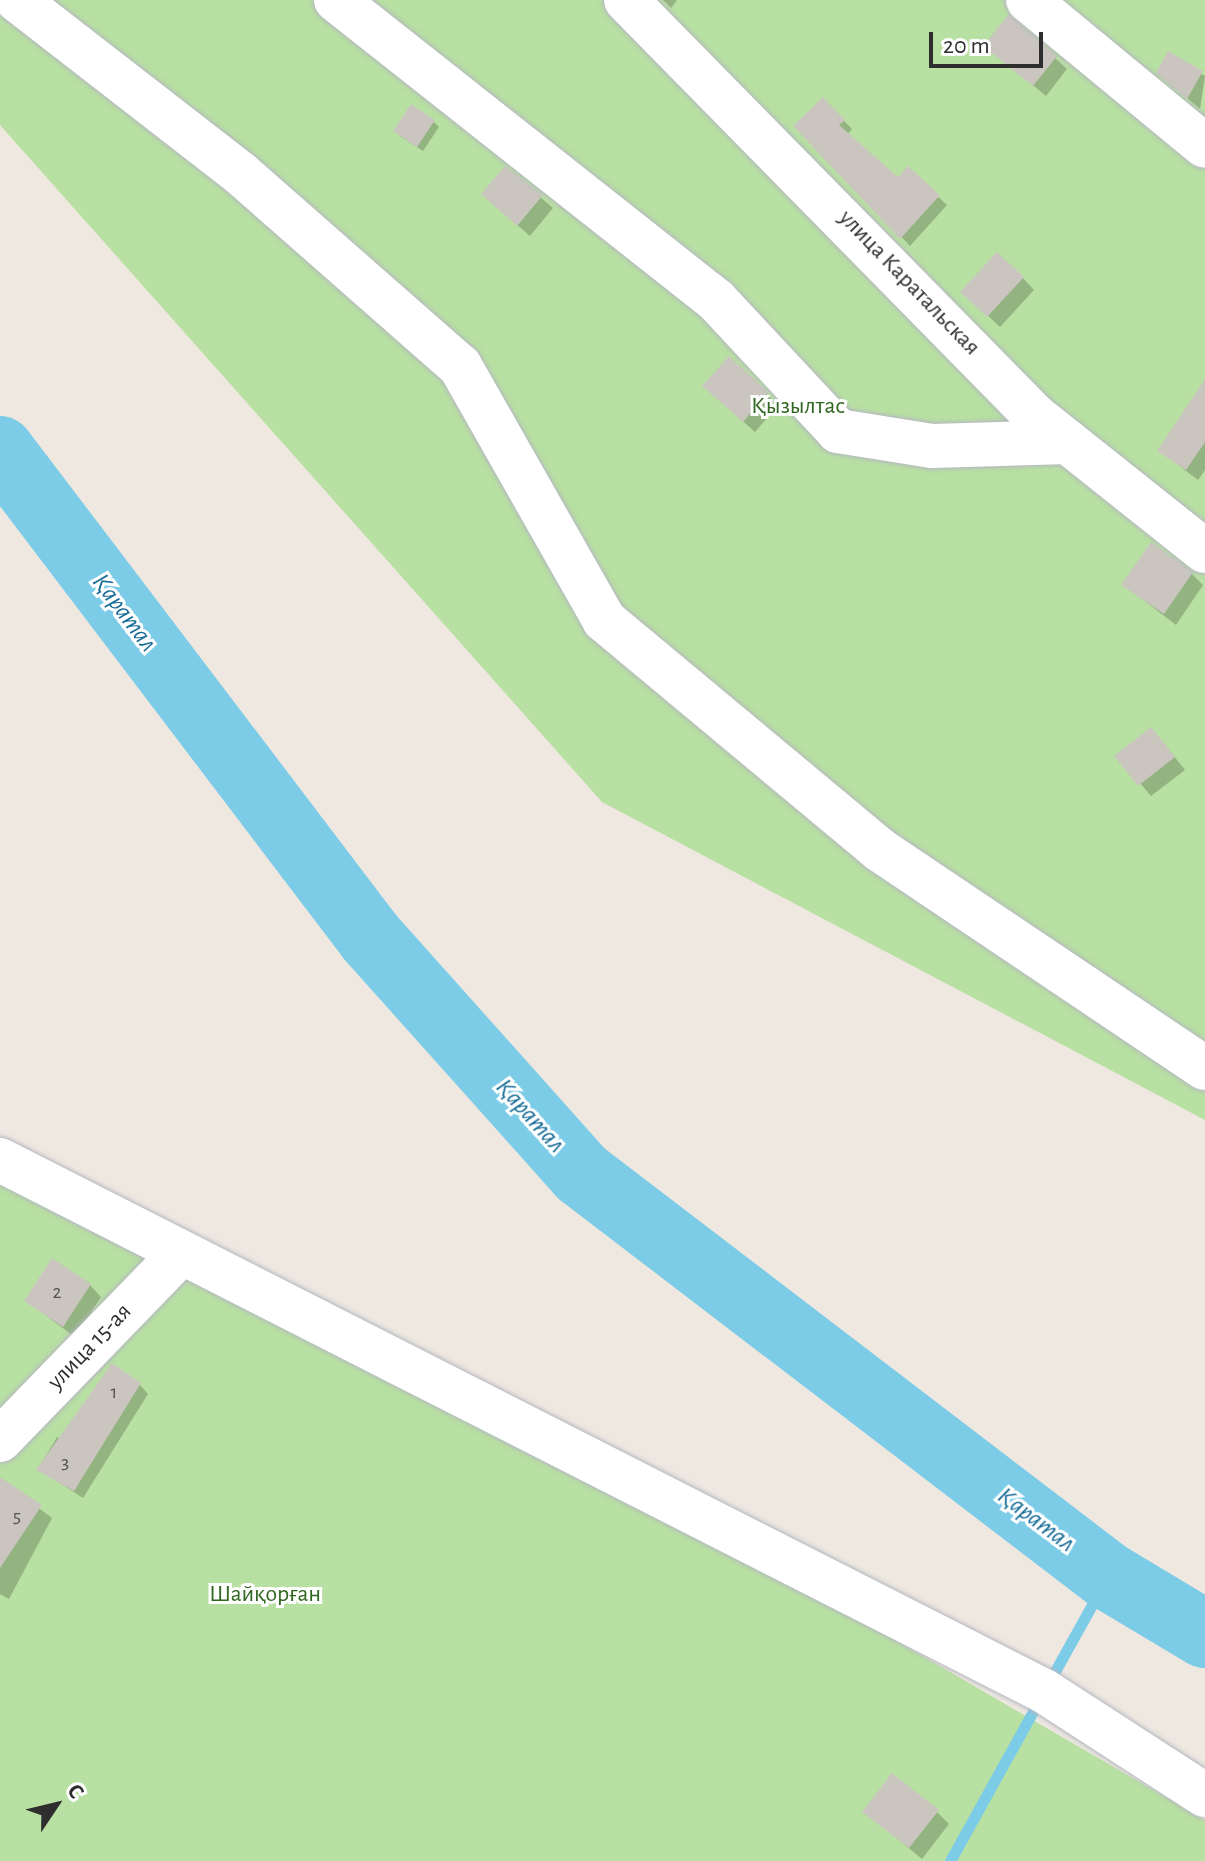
<!DOCTYPE html>
<html>
<head>
<meta charset="utf-8">
<style>
	body { margin:0 }
	#map { position:relative; width:1205px; height:1861px; overflow:hidden; background:#eee8e1; font-family:"Alegreya Sans",sans-serif }
	div>[style] { position:absolute }
	[style*='--x'] { left:calc(var(--x)*1px); top:calc(var(--y)*1px); width:calc(var(--w)*1px); rotate:calc(var(--a)*1deg) }
	.green>* { inset:0; background:#b8e0a2 }
	.shadow>* { inset:0; background:#0003 }
	.stream>* { height:11px; margin:-5.5px; padding:0 5.5px; transform-origin:5.5px; border-radius:5.5px; background:#7dcce7 }
	.river>* { height:68px; margin:-34px; padding:0 34px; transform-origin:34px; border-radius:34px; background:#7dcce7 }
	.building>* { inset:0; background:#cac6bf }
	.roads { filter:drop-shadow(0 0 2px #b5b7c0) drop-shadow(0 0 2px #b5b7c0) }
	.street>* { height:44px; margin:-22px; padding:0 22px; transform-origin:22px; border-radius:22px; background:#fff }
	span { translate:-50% -50%; white-space:nowrap; text-align:center; line-height:1.15; -webkit-text-stroke:6px #fff; paint-order:stroke }
	.number-label { font-size:20px; color:#555452 }
	.number-label span { -webkit-text-stroke-width:0 }
	.street-label { font-size:24px; color:#2e2e2e }
	.park-label { font-size:24px; color:#306721 }
	.water-label { font-size:26px; color:#186d98; font-style:italic }
	.north { position:absolute; left:16px; top:1765px; width:80px; height:80px; -webkit-text-stroke:6px #fff; paint-order:stroke; rotate:55deg; font-size:22px; font-weight:700; line-height:32px; text-align:center; color:#2e2e2e }
	.north::after { content:''; display:block; margin:auto; width:28px; height:36px; background:#2e2e2e; clip-path:polygon(50% 0,100% 100%,50% 72%,0 100%) }
	.scale { position:absolute; left:929px; top:32px; width:114px; height:36px; box-sizing:border-box; border:4px solid #2e2e2e; border-top:0; padding-left:10px; font-size:24px; line-height:28px; white-space:nowrap; color:#2e2e2e; -webkit-text-stroke:6px #fff; paint-order:stroke }
</style>
</head>
<body>
<div id="map">
	<div class="green">
		<i style="clip-path:polygon(0 0,1205px 0,1205px 1120px,602px 802px,0 125px)"></i>
		<i style="clip-path:polygon(0 1182px,530px 1428px,1205px 1820px,1205px 1861px,0 1861px)"></i>
	</div>
	<div class="shadow">
		<i style="clip-path:polygon(663px 0,677px 0,671px 8px)"></i>
		<i style="clip-path:polygon(986px 46px,1055px 58px,1067px 69px,1046px 96px)"></i>
		<i style="clip-path:polygon(1169px 54px,1205px 76px,1200px 109px,1170px 84px)"></i>
		<i style="clip-path:polygon(823px 99px,852px 129px,847px 135px,898px 180px,908px 169px,947px 205px,910px 246px,796px 126px)"></i>
		<i style="clip-path:polygon(434px 122px,439px 127px,423px 151px,400px 136px)"></i>
		<i style="clip-path:polygon(506px 168px,553px 208px,530px 236px,495px 206px)"></i>
		<i style="clip-path:polygon(1023px 278px,1034px 290px,1000px 327px,963px 292px)"></i>
		<i style="clip-path:polygon(730px 359px,778px 405px,755px 432px,717px 398px)"></i>
		<i style="clip-path:polygon(1205px 409px,1205px 470px,1198px 480px,1160px 451px)"></i>
		<i style="clip-path:polygon(1192px 574px,1203px 585px,1176px 625px,1124px 585px)"></i>
		<i style="clip-path:polygon(1162px 741px,1185px 770px,1151px 796px,1117px 756px)"></i>
		<i style="clip-path:polygon(90px 1285px,101px 1297px,75px 1337px,26px 1301px)"></i>
		<i style="clip-path:polygon(140px 1385px,148px 1394px,83px 1498px,38px 1469px,57px 1437px,62px 1440px)"></i>
		<i style="clip-path:polygon(0 1479px,52px 1518px,9px 1599px,0 1594px)"></i>
		<i style="clip-path:polygon(865px 1812px,937px 1812px,949px 1824px,922px 1859px)"></i>
	</div>
	<div class="stream">
		<i style="--x:1049;--y:1682;--w:121;--a:-60.9"></i>
		<i style="--x:950;--y:1861;--w:188;--a:-61"></i>
	</div>
	<div class="river">
		<i style="--x:0;--y:450;--w:612;--a:52.77"></i>
		<i style="--x:370;--y:937;--w:318;--a:48.2"></i>
		<i style="--x:582;--y:1174;--w:662;--a:37.39"></i>
		<i style="--x:1108;--y:1576;--w:113;--a:30.9"></i>
	</div>
	<div class="building">
		<i style="clip-path:polygon(1009px 14px,1057px 56px,1033px 86px,983px 46px)"></i>
		<i style="clip-path:polygon(1168px 51px,1203px 71px,1187px 99px,1156px 73px)"></i>
		<i style="clip-path:polygon(823px 97px,845px 120px,839px 125px,898px 177px,908px 166px,940px 195px,900px 239px,793px 126px)"></i>
		<i style="clip-path:polygon(411px 104px,435px 120px,417px 147px,393px 131px)"></i>
		<i style="clip-path:polygon(505px 166px,543px 195px,517px 226px,481px 194px)"></i>
		<i style="clip-path:polygon(997px 252px,1024px 277px,987px 317px,960px 292px)"></i>
		<i style="clip-path:polygon(729px 356px,768px 392px,743px 422px,702px 386px)"></i>
		<i style="clip-path:polygon(1205px 379px,1205px 442px,1186px 470px,1157px 451px)"></i>
		<i style="clip-path:polygon(1151px 542px,1193px 572px,1164px 614px,1121px 585px)"></i>
		<i style="clip-path:polygon(1151px 727px,1175px 757px,1138px 786px,1114px 756px)"></i>
		<i style="clip-path:polygon(52px 1258px,91px 1284px,63px 1327px,24px 1301px)"></i>
		<i style="clip-path:polygon(112px 1363px,141px 1383px,74px 1491px,36px 1470px)"></i>
		<i style="clip-path:polygon(0 1477px,42px 1505px,0 1568px)"></i>
		<i style="clip-path:polygon(892px 1773px,939px 1810px,909px 1848px,862px 1812px)"></i>
	</div>
	<div class="roads">
		<div class="street">
			<i style="--x:17;--y:0;--w:282;--a:37.8"></i>
			<i style="--x:240;--y:173;--w:293;--a:41.3"></i>
			<i style="--x:460;--y:366;--w:292;--a:60.4"></i>
			<i style="--x:604;--y:620;--w:359;--a:39.8"></i>
			<i style="--x:880;--y:850;--w:391;--a:33.9"></i>
			<i style="--x:336;--y:0;--w:484;--a:38.3"></i>
			<i style="--x:716;--y:300;--w:179;--a:47"></i>
			<i style="--x:838;--y:431;--w:95;--a:9.1"></i>
			<i style="--x:932;--y:446;--w:136;--a:-1.7"></i>
			<i style="--x:626;--y:0;--w:583;--a:45.49"></i>
			<i style="--x:1035;--y:416;--w:217;--a:38.5"></i>
			<i style="--x:1028;--y:0;--w:229;--a:39.5"></i>
			<i style="--x:0;--y:1160;--w:1171;--a:26.96"></i>
			<i style="--x:1044;--y:1691;--w:192;--a:32.9"></i>
			<i style="--x:0;--y:1440;--w:259;--a:-45.9"></i>
		</div>
	</div>
	<div class="number-label">
		<span style="left:57px;top:1292px">2</span>
		<span style="left:114px;top:1392px">1</span>
		<span style="left:65px;top:1462px">3</span>
		<span style="left:17px;top:1516px">5</span>
	</div>
	<div class="street-label">
		<span style="left:909px;top:283px;rotate:46deg">улица Каратальская</span>
		<span style="left:90px;top:1347px;rotate:-46deg">улица 15-ая</span>
	</div>
	<div class="park-label">
		<span style="left:798px;top:407px">Қызылтас</span>
		<span style="left:265px;top:1595px">Шайқорған</span>
	</div>
	<div class="water-label">
		<span style="left:124px;top:613px;rotate:53deg">Қаратал</span>
		<span style="left:530px;top:1116px;rotate:48deg">Қаратал</span>
		<span style="left:1036px;top:1520px;rotate:37deg">Қаратал</span>
	</div>
	<div class="north">С</div>
	<div class="scale">20 m</div>
</div>
</body>
</html>
